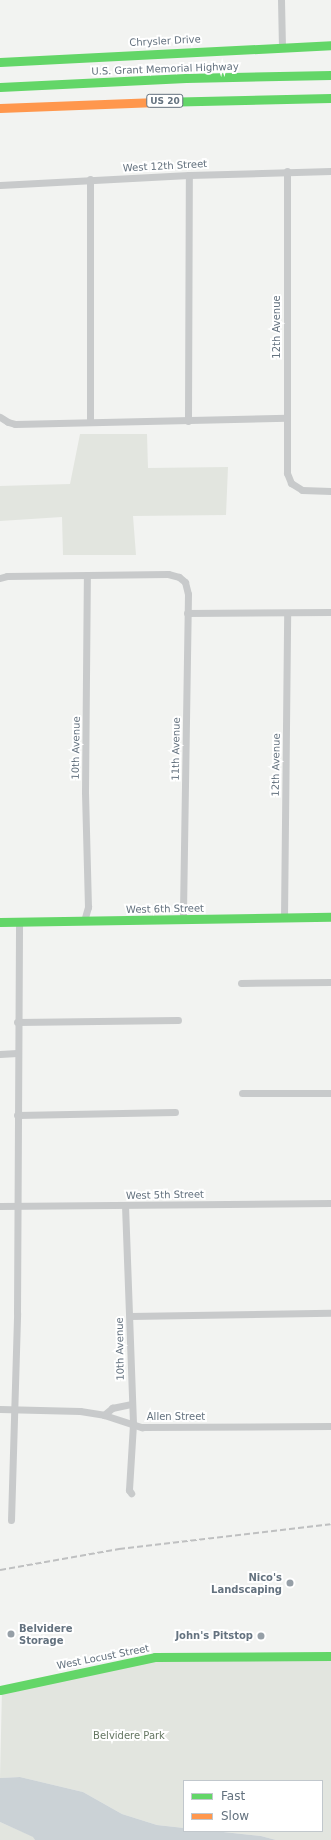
<!DOCTYPE html>
<html>
<head>
<meta charset="utf-8">
<style>
	body { margin:0 }
	#map { position:relative; width:331px; height:1840px; overflow:hidden; background:#f2f3f1; font-family:"DejaVu Sans",sans-serif }
	div>[style] { position:absolute }
	[style*='--x'] { left:calc(var(--x)*1px); top:calc(var(--y)*1px); width:calc(var(--w)*1px); rotate:calc(var(--a)*1deg) }
	.green>* { inset:0; background:#e2e5df }
	.water>* { inset:0; background:#cbd2d6 }
	.street>* { height:7px; margin:-3.5px; padding:0 3.5px; transform-origin:3.5px; border-radius:3.5px; background:#c8cacb }
	.fast>* { height:9px; margin:-4.5px; padding:0 4.5px; transform-origin:4.5px; border-radius:4.5px; background:#63d668 }
	.slow>* { height:9px; margin:-4.5px; padding:0 4.5px; transform-origin:4.5px; border-radius:4.5px; background:#ff974d }
	.rail>* { height:2px; margin-top:-1px; transform-origin:0; background:repeating-linear-gradient(90deg,#bfc0c1 0 6px,transparent 0 9px) }
	.dots>* { width:11px; height:11px; translate:-50% -50%; box-sizing:border-box; border:2px solid #fff; border-radius:50% }
	span { translate:-50% -50%; white-space:nowrap; text-align:center; line-height:1.15; -webkit-text-stroke:4px #fff; paint-order:stroke }
	.shield-label span { padding:1px 3px; background:#fff; border:1px solid; border-radius:3px; -webkit-text-stroke-width:0 }
	.shield-label { font-size:9px; color:#64727f; font-weight:700 }
	.street-label { font-size:10px; color:#64727f }
	.poi-label { font-size:10px; color:#64727f; font-weight:700 }
	.right { translate:-100% -50%; text-align:right }
	.left { translate:0 -50%; text-align:left }
	.park-label { font-size:10px; color:#657762 }
	.legend { position:absolute; left:183px; top:1780px; width:140px; height:52px; box-sizing:border-box; background:#fff; border:1px solid #c1c7cc; margin:0; padding:5px 7px; list-style:none; font-size:12px; color:#64727f }
	.legend li { display:flex; align-items:center; gap:8px; height:20px }
	.legend b { width:20px; border:1px solid #c1c7cc }
</style>
</head>
<body>
<div id="map">
	<div class="green">
		<i style="clip-path:polygon(80px 434px,147px 434px,148px 468px,228px 467px,226px 515px,133px 516px,136px 555px,63px 555px,62px 517px,0 521px,0 486px,70px 484px)"></i>
		<i style="clip-path:polygon(331px 1656px,331px 1840px,276px 1840px,261px 1836px,214px 1831px,322px 1831px,322px 1781px,184px 1781px,184px 1828px,157px 1825px,122px 1814px,83px 1792px,20px 1777px,0 1778px,2px 1689px,127px 1662px)"></i>
		<i style="clip-path:polygon(0 1822px,34px 1837px,35px 1840px,0 1840px)"></i>
	</div>
	<div class="water">
		<i style="clip-path:polygon(20px 1777px,83px 1792px,122px 1814px,157px 1825px,184px 1828px,184px 1831px,214px 1831px,261px 1836px,276px 1840px,35px 1840px,33px 1837px,0 1822px,0 1778px)"></i>
	</div>
	<div class="street">
		<i style="--x:281;--y:0;--w:47;--a:88.8"></i>
		<i style="--x:287;--y:171;--w:302;--a:90"></i>
		<i style="--x:287;--y:473;--w:11;--a:68"></i>
		<i style="--x:291;--y:483;--w:13;--a:32"></i>
		<i style="--x:302;--y:490;--w:29;--a:2"></i>
		<i style="--x:0;--y:185;--w:189;--a:-3"></i>
		<i style="--x:189;--y:175;--w:142;--a:-1.6"></i>
		<i style="--x:0;--y:417;--w:9;--a:32"></i>
		<i style="--x:8;--y:422;--w:7;--a:16"></i>
		<i style="--x:15;--y:424;--w:272;--a:-1.3"></i>
		<i style="--x:90;--y:421;--w:242;--a:-90"></i>
		<i style="--x:188;--y:421;--w:246;--a:-89.8"></i>
		<i style="--x:0;--y:578;--w:7;--a:-16"></i>
		<i style="--x:7;--y:576;--w:161;--a:-0.7"></i>
		<i style="--x:168;--y:574;--w:11;--a:15"></i>
		<i style="--x:179;--y:577;--w:8;--a:40"></i>
		<i style="--x:185;--y:582;--w:12;--a:76"></i>
		<i style="--x:188;--y:594;--w:326;--a:90.9"></i>
		<i style="--x:187;--y:613;--w:144;--a:-0.4"></i>
		<i style="--x:284;--y:918;--w:305;--a:-89.4"></i>
		<i style="--x:84;--y:921;--w:15;--a:-74"></i>
		<i style="--x:88;--y:907;--w:115;--a:-91.5"></i>
		<i style="--x:85;--y:792;--w:217;--a:-89.5"></i>
		<i style="--x:241;--y:983;--w:90;--a:-0.6"></i>
		<i style="--x:17;--y:1022;--w:161;--a:-0.7"></i>
		<i style="--x:0;--y:1054;--w:17;--a:-3"></i>
		<i style="--x:242;--y:1093;--w:89;--a:0"></i>
		<i style="--x:17;--y:1115;--w:158;--a:-1.1"></i>
		<i style="--x:125;--y:1205;--w:219;--a:87.9"></i>
		<i style="--x:133;--y:1424;--w:66;--a:93.5"></i>
		<i style="--x:129;--y:1490;--w:4;--a:56"></i>
		<i style="--x:0;--y:1206;--w:331;--a:-0.5"></i>
		<i style="--x:130;--y:1316;--w:201;--a:-0.9"></i>
		<i style="--x:0;--y:1409;--w:80;--a:1.4"></i>
		<i style="--x:80;--y:1411;--w:24;--a:9"></i>
		<i style="--x:104;--y:1415;--w:40;--a:18"></i>
		<i style="--x:142;--y:1427;--w:189;--a:-0.3"></i>
		<i style="--x:104;--y:1415;--w:11;--a:-41"></i>
		<i style="--x:112;--y:1408;--w:19;--a:-12"></i>
		<i style="--x:11;--y:1520;--w:207;--a:-88.3"></i>
		<i style="--x:17;--y:1313;--w:391;--a:-89.7"></i>
	</div>
	<div class="fast">
		<i style="--x:0;--y:62;--w:331;--a:-2.9"></i>
		<i style="--x:0;--y:87;--w:186;--a:-2.8"></i>
		<i style="--x:186;--y:78;--w:145;--a:-1.2"></i>
		<i style="--x:157;--y:102;--w:174;--a:-1.3"></i>
		<i style="--x:0;--y:922;--w:331;--a:-0.9"></i>
		<i style="--x:0;--y:1690;--w:158;--a:-12"></i>
		<i style="--x:155;--y:1657;--w:176;--a:-0.3"></i>
	</div>
	<div class="slow">
		<i style="--x:0;--y:108;--w:157;--a:-2.2"></i>
	</div>
	<div class="rail">
		<i style="--x:0;--y:1570;--w:121;--a:-10"></i>
		<i style="--x:119;--y:1549;--w:213;--a:-6.7"></i>
	</div>
	<div class="dots">
		<i style="left:290px;top:1583px;background:#969fa7"></i>
		<i style="left:11px;top:1634px;background:#969fa7"></i>
		<i style="left:261px;top:1636px;background:#969fa7"></i>
	</div>
	<div class="shield-label">
		<span style="left:165px;top:101px">US 20</span>
	</div>
	<div class="street-label">
		<span style="left:165px;top:41px;rotate:-3deg">Chrysler Drive</span>
		<span style="left:165px;top:69px;rotate:-2deg">U.S. Grant Memorial Highway</span>
		<span style="left:165px;top:166px;rotate:-3deg">West 12th Street</span>
		<span style="left:277px;top:327px;rotate:-90deg">12th Avenue</span>
		<span style="left:76px;top:748px;rotate:-89deg">10th Avenue</span>
		<span style="left:176px;top:749px;rotate:-89deg">11th Avenue</span>
		<span style="left:276px;top:765px;rotate:-89deg">12th Avenue</span>
		<span style="left:165px;top:909px;rotate:-1deg">West 6th Street</span>
		<span style="left:165px;top:1195px;rotate:-1deg">West 5th Street</span>
		<span style="left:120px;top:1349px;rotate:-91deg">10th Avenue</span>
		<span style="left:176px;top:1417px">Allen Street</span>
		<span style="left:103px;top:1657px;rotate:-11deg">West Locust Street</span>
	</div>
	<div class="poi-label">
		<span class="right" style="left:282px;top:1583px">Nico's<br>Landscaping</span>
		<span class="left" style="left:19px;top:1634px">Belvidere<br>Storage</span>
		<span class="right" style="left:253px;top:1636px">John's Pitstop</span>
	</div>
	<div class="park-label">
		<span style="left:129px;top:1736px">Belvidere Park</span>
	</div>
	<ul class="legend">
	<li><b style="height:5px;background:#63d668"></b>Fast</li>
	<li><b style="height:5px;background:#ff974d"></b>Slow</li>
	</ul>
</div>
</body>
</html>
